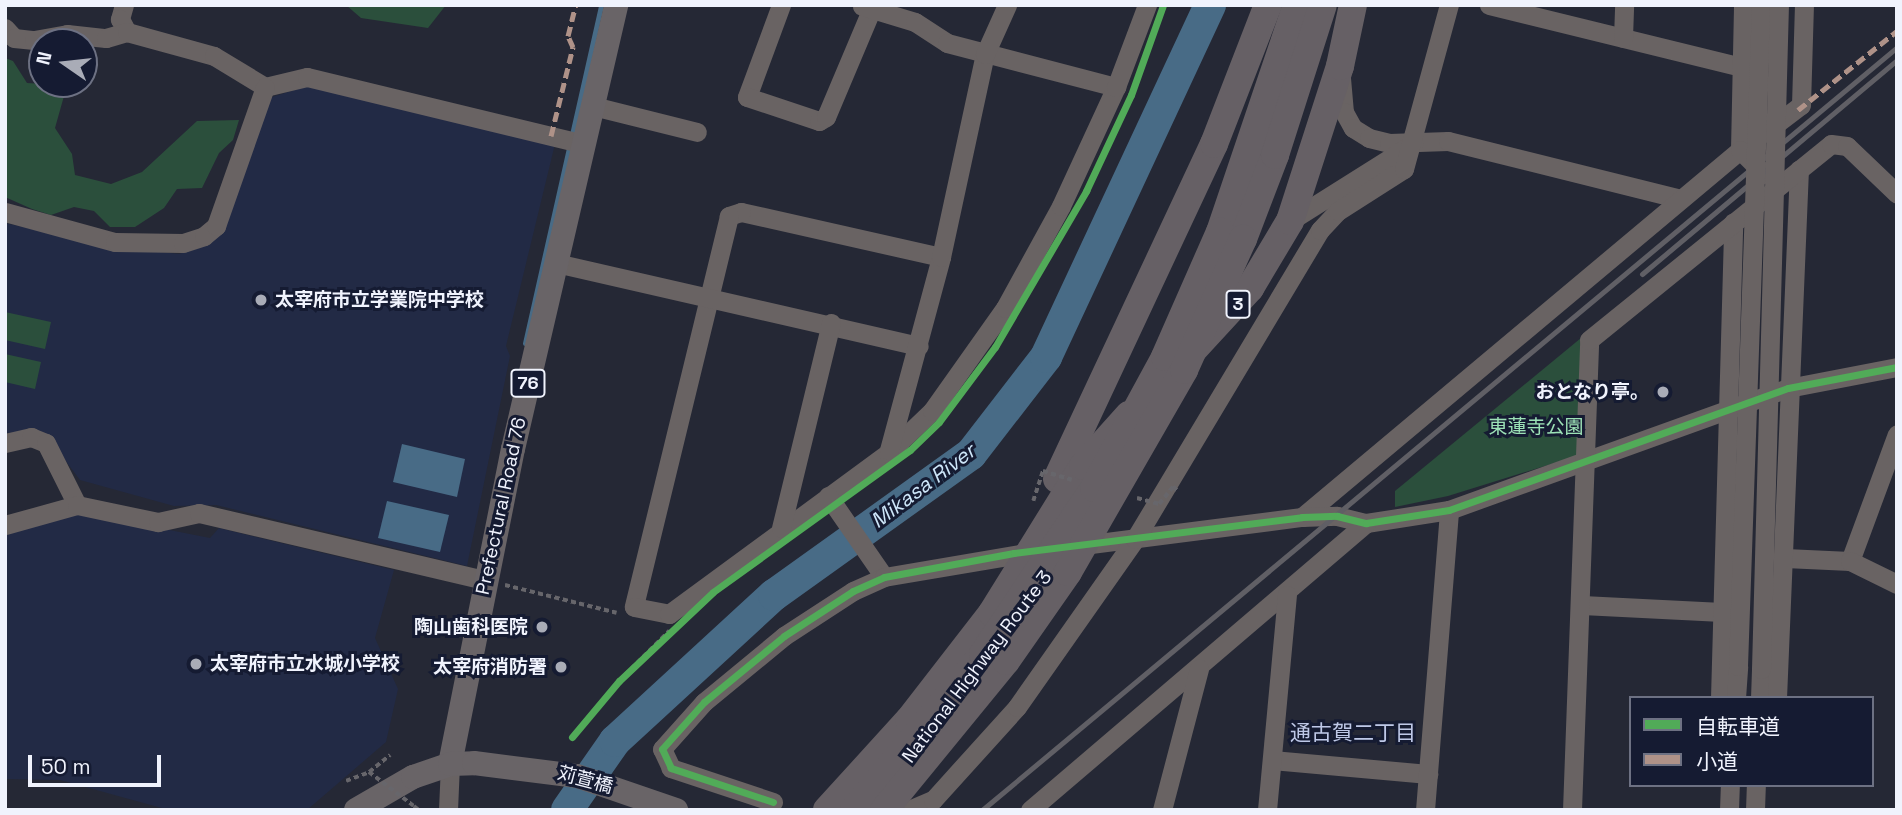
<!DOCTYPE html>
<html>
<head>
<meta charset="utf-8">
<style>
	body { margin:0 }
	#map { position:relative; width:1902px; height:815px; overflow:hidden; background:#252835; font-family:"Space Grotesk","Noto Sans JP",sans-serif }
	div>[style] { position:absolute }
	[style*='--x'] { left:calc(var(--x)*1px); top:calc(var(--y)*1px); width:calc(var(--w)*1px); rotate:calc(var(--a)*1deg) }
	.built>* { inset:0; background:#222a45 }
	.green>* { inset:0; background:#2b4f3c }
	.water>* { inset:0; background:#486b86 }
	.stream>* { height:5px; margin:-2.5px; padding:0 2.5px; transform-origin:2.5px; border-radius:2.5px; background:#486b86 }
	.river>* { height:32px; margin:-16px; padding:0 16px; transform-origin:16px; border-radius:16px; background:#486b86 }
	.path>* { height:3.5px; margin-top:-1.75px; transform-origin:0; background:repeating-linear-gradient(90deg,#67666b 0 5px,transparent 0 8.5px) }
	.minor>* { height:19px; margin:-9.5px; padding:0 9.5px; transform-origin:9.5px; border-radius:9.5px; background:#696363 }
	.major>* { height:24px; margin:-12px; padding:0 12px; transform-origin:12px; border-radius:12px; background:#696467 }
	.highway>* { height:28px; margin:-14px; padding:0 14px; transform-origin:14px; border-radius:14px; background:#666065 }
	.rail>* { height:5px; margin:-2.5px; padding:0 2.5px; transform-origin:2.5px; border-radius:2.5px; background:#605f65 }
	.path-bridge>* { height:3.5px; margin-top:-1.75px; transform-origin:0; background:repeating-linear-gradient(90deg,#67666b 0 5px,transparent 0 8.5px) }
	.minor-bridge>* { height:19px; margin:-9.5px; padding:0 9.5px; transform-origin:9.5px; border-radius:9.5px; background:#696363 }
	.highway-bridge>* { height:28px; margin:-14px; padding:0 14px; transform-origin:14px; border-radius:14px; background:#666065 }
	.quiet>* { height:5px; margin-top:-2.5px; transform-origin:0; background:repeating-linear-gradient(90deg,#af9288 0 10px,transparent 0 15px) }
	.cycleway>* { height:7px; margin:-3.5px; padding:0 3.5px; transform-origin:3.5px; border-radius:3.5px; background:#51ab58 }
	.dots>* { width:19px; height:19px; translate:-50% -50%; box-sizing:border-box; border:4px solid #151b32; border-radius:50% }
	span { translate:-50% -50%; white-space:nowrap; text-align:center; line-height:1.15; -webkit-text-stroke:6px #151b32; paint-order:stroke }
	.shield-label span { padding:2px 5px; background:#151b32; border:2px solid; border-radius:5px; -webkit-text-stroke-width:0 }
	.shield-label { font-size:18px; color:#f0f3fd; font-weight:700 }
	.poi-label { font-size:19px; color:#f0f3fd; font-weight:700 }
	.left { translate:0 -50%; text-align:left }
	.right { translate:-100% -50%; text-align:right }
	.park-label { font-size:19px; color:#9ce1b6 }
	.street-label { font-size:19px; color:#f0f3fd }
	.water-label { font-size:21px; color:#cee6f9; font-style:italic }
	.neighbourhood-label { font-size:21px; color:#bec8e7 }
	.frame { position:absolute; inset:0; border:7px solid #f0f3fd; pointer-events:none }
	.legend { position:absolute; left:1629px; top:696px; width:245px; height:91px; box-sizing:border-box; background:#151b32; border:2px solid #6d7183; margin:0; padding:9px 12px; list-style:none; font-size:21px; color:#f0f3fd }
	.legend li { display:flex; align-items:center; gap:14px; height:35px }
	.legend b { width:35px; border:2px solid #6d7183 }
	.north { position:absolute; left:28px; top:28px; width:70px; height:70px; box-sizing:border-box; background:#151b32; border:2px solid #6d7183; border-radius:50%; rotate:284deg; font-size:19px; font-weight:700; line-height:28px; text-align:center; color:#f0f3fd }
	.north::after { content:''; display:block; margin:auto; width:24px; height:32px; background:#a9acb7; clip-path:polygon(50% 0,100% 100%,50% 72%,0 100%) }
	.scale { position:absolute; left:28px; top:755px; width:133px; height:32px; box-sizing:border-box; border:4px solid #f0f3fd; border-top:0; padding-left:9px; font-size:21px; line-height:24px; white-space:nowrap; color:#f0f3fd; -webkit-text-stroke:5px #151b32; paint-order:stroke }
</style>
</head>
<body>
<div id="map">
	<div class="built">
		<i style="clip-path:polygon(310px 85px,555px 144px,506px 346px,510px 356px,467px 566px,216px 505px,174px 506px,80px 480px,44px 432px,5px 433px,5px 223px,107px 246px,179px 254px,210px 243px,269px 98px)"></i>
		<i style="clip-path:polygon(78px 512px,210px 538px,219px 528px,394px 570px,375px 638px,398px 689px,386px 742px,307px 810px,169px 810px,60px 780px,5px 779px,5px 528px)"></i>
	</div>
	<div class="green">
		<i style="clip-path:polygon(346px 5px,446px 5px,428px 28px,361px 18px)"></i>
		<i style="clip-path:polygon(5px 58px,13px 61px,27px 83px,60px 85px,64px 96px,55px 128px,72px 154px,75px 175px,111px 184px,142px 172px,197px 121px,239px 120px,233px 140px,219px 153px,202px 188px,177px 189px,164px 208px,135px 227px,110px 227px,94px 211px,74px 207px,51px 215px,32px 209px,5px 197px)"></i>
		<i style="clip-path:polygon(5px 312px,51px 322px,45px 349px,5px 340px)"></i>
		<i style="clip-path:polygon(1581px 338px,1577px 456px,1448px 496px,1395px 507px,1395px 491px)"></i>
		<i style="clip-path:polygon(5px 354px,41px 362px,35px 389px,5px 382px)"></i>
	</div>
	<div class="water">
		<i style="clip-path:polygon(402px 444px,465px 459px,457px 497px,393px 482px)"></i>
		<i style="clip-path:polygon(387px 501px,449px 515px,440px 552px,378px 538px)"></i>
	</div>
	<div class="stream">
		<i style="--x:525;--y:343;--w:346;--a:-77.3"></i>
	</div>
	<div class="river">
		<i style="--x:567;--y:810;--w:84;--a:-55.2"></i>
		<i style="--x:615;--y:741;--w:216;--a:-42.6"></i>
		<i style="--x:774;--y:595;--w:242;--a:-35.6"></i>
		<i style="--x:971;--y:454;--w:123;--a:-52.3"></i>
		<i style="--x:1046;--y:357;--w:388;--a:-65"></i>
	</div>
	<div class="path">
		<i style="--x:505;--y:585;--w:115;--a:14"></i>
		<i style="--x:572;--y:737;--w:73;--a:-50"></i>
		<i style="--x:619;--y:681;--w:71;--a:-45"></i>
		<i style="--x:346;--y:781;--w:25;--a:-21"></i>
		<i style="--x:369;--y:772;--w:27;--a:-39"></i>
		<i style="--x:414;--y:806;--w:6;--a:39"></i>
	</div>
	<div class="minor">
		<i style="--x:124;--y:5;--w:15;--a:106"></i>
		<i style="--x:120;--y:19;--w:15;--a:62"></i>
		<i style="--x:781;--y:5;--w:98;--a:110.3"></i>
		<i style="--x:747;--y:97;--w:76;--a:18.4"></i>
		<i style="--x:819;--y:121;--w:8;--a:-30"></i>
		<i style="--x:826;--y:117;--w:118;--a:-67.1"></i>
		<i style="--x:1489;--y:5;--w:260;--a:13.8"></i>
		<i style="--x:862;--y:6;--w:55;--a:16.8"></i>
		<i style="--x:915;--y:22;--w:38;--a:33"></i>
		<i style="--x:947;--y:43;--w:175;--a:14.6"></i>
		<i style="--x:5;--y:28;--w:13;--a:48"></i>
		<i style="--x:14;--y:38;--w:20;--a:6"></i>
		<i style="--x:34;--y:40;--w:34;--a:-10"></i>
		<i style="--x:67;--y:34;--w:39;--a:6"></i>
		<i style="--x:106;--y:38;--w:22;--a:-16"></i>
		<i style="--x:127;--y:32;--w:90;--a:15.4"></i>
		<i style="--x:214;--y:56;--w:60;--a:31.3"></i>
		<i style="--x:265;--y:87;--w:43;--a:-13.4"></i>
		<i style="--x:307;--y:77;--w:284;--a:13.6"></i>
		<i style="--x:1623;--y:38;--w:33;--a:-88"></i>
		<i style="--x:1341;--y:78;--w:34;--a:85"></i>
		<i style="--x:1344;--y:112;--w:18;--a:61"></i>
		<i style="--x:1353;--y:128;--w:19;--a:32"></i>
		<i style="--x:1369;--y:138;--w:21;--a:14"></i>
		<i style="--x:1389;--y:143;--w:59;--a:-1.9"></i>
		<i style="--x:1448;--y:141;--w:239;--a:14"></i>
		<i style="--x:593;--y:106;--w:107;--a:14"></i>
		<i style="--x:1764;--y:133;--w:46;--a:-37.1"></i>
		<i style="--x:1801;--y:105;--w:100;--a:-88.3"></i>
		<i style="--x:1740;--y:150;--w:145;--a:-88.8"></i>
		<i style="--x:5;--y:212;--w:114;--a:15.3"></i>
		<i style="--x:115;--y:242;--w:68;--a:0.8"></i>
		<i style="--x:183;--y:243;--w:22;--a:-18"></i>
		<i style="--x:204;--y:236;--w:16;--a:-40"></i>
		<i style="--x:216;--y:226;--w:147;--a:-70.6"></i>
		<i style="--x:1290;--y:221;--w:146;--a:-32.2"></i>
		<i style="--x:941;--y:257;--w:205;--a:-167.3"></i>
		<i style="--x:741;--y:212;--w:13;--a:162"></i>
		<i style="--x:729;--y:216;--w:402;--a:103.7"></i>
		<i style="--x:634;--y:607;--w:36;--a:11"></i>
		<i style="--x:669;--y:614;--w:272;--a:-36.3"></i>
		<i style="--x:888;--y:453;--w:61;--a:-43.7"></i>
		<i style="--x:932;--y:411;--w:126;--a:-54.7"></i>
		<i style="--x:1005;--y:308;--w:116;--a:-61.2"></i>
		<i style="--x:1061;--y:206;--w:131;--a:-65.2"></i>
		<i style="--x:1116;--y:87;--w:88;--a:-69.3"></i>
		<i style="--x:556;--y:263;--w:372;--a:12.9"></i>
		<i style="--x:5;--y:443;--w:27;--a:-13"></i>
		<i style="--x:31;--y:437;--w:16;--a:22"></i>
		<i style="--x:46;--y:443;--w:69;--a:63.4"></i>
		<i style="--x:889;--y:450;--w:200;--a:-74.9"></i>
		<i style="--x:941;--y:257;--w:208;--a:-77.8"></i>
		<i style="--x:985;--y:54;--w:54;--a:-65.8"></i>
		<i style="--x:828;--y:496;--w:98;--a:55.3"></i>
		<i style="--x:1302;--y:517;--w:571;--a:-39.96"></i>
		<i style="--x:1740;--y:150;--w:34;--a:45"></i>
		<i style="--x:5;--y:525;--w:75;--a:-15.5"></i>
		<i style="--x:77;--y:505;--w:83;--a:11.9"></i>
		<i style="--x:158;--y:522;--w:42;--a:-12.4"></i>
		<i style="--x:199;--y:513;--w:293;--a:13.2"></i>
		<i style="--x:781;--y:528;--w:211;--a:-76.3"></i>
		<i style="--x:1075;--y:546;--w:229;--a:-7.3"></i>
		<i style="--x:1302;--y:517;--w:35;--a:-2"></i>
		<i style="--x:1337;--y:516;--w:30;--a:14"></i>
		<i style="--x:1366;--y:523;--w:84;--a:-8.9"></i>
		<i style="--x:1449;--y:510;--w:360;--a:-19.8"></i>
		<i style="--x:1788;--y:388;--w:111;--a:-10.9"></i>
		<i style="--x:1785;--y:558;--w:65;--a:2.6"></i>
		<i style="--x:1850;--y:561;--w:135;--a:-69.7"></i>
		<i style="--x:1850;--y:561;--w:52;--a:26.1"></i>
		<i style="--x:1582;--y:605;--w:140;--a:2.9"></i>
		<i style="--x:1720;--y:698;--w:476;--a:-88.4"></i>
		<i style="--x:1736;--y:698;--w:32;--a:-86"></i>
		<i style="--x:1760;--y:698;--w:29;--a:-88"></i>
		<i style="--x:1777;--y:698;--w:529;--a:-87.62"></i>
		<i style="--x:1272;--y:760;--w:157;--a:5.1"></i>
		<i style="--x:773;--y:802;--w:108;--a:-161.6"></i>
		<i style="--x:671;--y:768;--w:21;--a:-115"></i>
		<i style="--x:662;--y:749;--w:63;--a:-48.2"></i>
		<i style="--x:704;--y:702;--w:104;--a:-39.5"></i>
		<i style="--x:784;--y:636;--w:82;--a:-33.1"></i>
		<i style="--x:853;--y:591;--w:34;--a:-24"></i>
		<i style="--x:884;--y:577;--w:156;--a:-9.6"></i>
		<i style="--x:879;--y:808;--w:30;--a:4"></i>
		<i style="--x:909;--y:810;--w:26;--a:-23"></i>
		<i style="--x:933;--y:800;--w:125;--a:-47.9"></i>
		<i style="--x:1017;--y:707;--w:205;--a:-54.9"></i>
		<i style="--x:1135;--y:539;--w:360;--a:-59.1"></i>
		<i style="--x:1320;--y:230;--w:26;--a:-47"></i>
		<i style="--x:1338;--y:211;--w:78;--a:-32.5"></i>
		<i style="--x:1404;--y:169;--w:170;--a:-74.7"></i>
		<i style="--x:448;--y:810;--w:46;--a:-87.5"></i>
		<i style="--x:1030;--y:810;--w:442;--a:-40.5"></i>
		<i style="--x:1162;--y:810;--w:146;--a:-75.3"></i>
		<i style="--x:1267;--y:810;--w:216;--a:-84.7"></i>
		<i style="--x:1425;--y:810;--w:301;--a:-85.4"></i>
		<i style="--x:1572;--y:810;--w:470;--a:-87.9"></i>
		<i style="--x:1589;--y:340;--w:311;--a:-39"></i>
		<i style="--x:1831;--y:144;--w:16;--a:7"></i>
		<i style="--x:1847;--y:146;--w:69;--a:43.8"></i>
		<i style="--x:1729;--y:810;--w:25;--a:-88"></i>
		<i style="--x:1755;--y:810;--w:25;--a:-88"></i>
	</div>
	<div class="major">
		<i style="--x:450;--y:764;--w:321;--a:-78.7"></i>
		<i style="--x:513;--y:449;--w:456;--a:-76.9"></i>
		<i style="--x:356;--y:810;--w:66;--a:-30.1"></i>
		<i style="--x:413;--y:777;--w:39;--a:-19"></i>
		<i style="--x:450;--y:764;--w:24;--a:-2"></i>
		<i style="--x:474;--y:763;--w:104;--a:7.2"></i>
		<i style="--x:577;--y:776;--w:105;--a:19"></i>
	</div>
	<div class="highway">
		<i style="--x:1220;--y:232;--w:240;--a:-71.3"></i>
		<i style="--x:1243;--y:239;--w:90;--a:-69.1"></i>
		<i style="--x:1275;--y:155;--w:157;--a:-72.3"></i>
		<i style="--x:1194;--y:349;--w:83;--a:-47.4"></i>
		<i style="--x:1250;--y:288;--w:78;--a:-59.2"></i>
		<i style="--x:1290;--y:221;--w:163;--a:-72.1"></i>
		<i style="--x:1340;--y:66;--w:62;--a:-78"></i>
		<i style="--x:1057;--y:479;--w:370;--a:-64.9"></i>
		<i style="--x:1214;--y:144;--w:149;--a:-68.8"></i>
		<i style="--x:827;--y:810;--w:122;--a:-47.7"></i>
		<i style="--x:909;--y:720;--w:135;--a:-52.2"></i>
		<i style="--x:992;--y:613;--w:173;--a:-58.2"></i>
		<i style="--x:1083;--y:466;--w:69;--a:-48"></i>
	</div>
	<div class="rail">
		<i style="--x:1642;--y:274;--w:333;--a:-40"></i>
		<i style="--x:982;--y:810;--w:1191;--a:-39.82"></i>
	</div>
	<div class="path-bridge">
		<i style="--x:1137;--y:498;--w:23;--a:15"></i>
		<i style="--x:1159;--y:504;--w:22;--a:-51"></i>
		<i style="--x:1173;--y:487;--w:5;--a:37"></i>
		<i style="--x:1033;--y:501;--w:32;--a:-72"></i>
		<i style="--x:1043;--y:471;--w:30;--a:17"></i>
		<i style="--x:369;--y:772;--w:56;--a:37.1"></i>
	</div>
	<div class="minor-bridge">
		<i style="--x:1738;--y:666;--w:661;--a:-88.01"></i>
		<i style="--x:1761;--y:669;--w:664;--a:-88.45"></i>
	</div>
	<div class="highway-bridge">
		<i style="--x:854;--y:810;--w:202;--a:-50.4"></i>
		<i style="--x:983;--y:654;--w:200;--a:-56.2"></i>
		<i style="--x:1094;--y:488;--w:149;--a:-61.5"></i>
		<i style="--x:1165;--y:357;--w:137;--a:-66.3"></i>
		<i style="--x:884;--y:810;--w:193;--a:-50.7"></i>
		<i style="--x:1006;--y:661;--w:108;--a:-55.1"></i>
		<i style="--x:1068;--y:572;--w:233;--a:-60.1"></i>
		<i style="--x:1184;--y:370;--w:144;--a:-65.8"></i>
	</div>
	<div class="quiet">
		<i style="--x:1798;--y:110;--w:127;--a:-38.6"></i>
		<i style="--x:551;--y:136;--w:92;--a:-76.1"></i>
		<i style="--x:573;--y:47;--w:12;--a:-114"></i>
		<i style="--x:568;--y:36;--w:32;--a:-76"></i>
	</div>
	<div class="cycleway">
		<i style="--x:572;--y:737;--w:73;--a:-50"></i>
		<i style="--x:619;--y:681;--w:129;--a:-43.4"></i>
		<i style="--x:713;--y:592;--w:243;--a:-35.8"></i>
		<i style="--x:910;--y:450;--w:40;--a:-44"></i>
		<i style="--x:939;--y:422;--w:94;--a:-53.3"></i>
		<i style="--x:995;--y:347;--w:181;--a:-59.7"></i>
		<i style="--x:1086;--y:191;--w:106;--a:-64.9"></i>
		<i style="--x:1131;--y:95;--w:96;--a:-70.4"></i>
		<i style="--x:773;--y:802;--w:108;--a:-161.6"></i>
		<i style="--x:671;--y:768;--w:21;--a:-115"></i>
		<i style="--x:662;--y:749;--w:63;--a:-48.2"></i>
		<i style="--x:704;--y:702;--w:104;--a:-39.5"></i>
		<i style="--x:784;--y:636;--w:82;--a:-33.1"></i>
		<i style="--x:853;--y:591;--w:34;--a:-24"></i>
		<i style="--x:884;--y:577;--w:132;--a:-10.5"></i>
		<i style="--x:1014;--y:553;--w:290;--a:-7.1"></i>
		<i style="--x:1302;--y:517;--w:35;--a:-2"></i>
		<i style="--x:1337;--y:516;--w:30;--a:14"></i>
		<i style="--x:1366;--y:523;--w:84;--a:-8.9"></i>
		<i style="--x:1449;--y:510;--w:360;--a:-19.8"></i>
		<i style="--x:1788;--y:388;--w:111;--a:-10.9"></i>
	</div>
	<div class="dots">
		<i style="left:261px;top:300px;background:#a9acb7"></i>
		<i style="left:1663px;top:392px;background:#a9acb7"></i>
		<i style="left:542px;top:627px;background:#a9acb7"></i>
		<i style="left:196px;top:664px;background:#a9acb7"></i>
		<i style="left:561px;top:667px;background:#a9acb7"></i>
	</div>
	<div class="shield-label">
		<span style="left:1238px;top:304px">3</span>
		<span style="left:528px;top:383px">76</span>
	</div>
	<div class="poi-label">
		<span class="left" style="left:275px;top:300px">太宰府市立学業院中学校</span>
		<span class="right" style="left:1649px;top:392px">おとなり亭。</span>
		<span class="right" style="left:528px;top:627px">陶山歯科医院</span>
		<span class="left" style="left:210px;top:664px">太宰府市立水城小学校</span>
		<span class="right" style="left:547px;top:667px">太宰府消防署</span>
	</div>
	<div class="park-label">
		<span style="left:1536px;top:427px">東蓮寺公園</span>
	</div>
	<div class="street-label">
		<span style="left:501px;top:506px;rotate:-78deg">Prefectural Road 76</span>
		<span style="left:977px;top:667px;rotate:-53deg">National Highway Route 3</span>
		<span style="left:585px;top:780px;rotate:15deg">苅萱橋</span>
	</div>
	<div class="water-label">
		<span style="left:923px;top:486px;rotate:-37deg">Mikasa River</span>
	</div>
	<div class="neighbourhood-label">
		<span style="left:1353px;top:733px">通古賀二丁目</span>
	</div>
	<div class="frame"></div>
	<ul class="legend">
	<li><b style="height:9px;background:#51ab58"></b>自転車道</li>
	<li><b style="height:9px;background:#af9288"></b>小道</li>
	</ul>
	<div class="north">N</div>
	<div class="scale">50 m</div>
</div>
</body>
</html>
